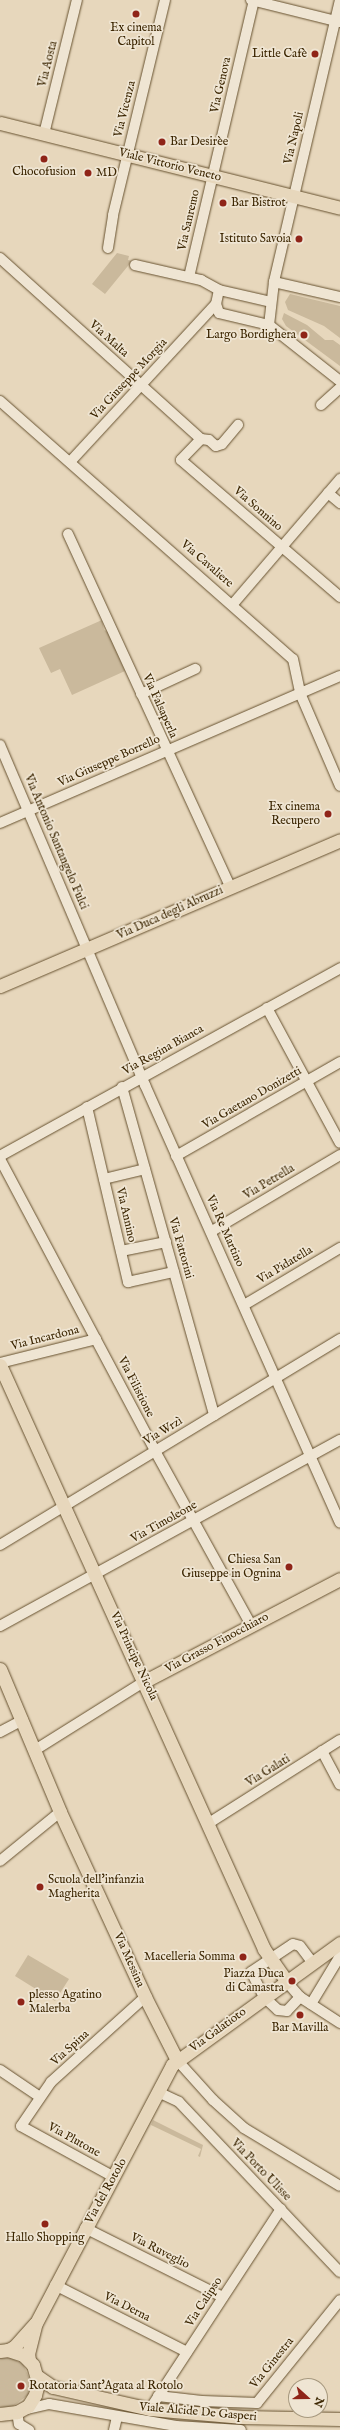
<!DOCTYPE html>
<html>
<head>
<meta charset="utf-8">
<style>
	body { margin:0 }
	#map { position:relative; width:340px; height:2430px; overflow:hidden; background:#e7d7bc; font-family:"IM FELL English",serif }
	div>[style] { position:absolute }
	[style*='--x'] { left:calc(var(--x)*1px); top:calc(var(--y)*1px); width:calc(var(--w)*1px); rotate:calc(var(--a)*1deg) }
	.green>* { inset:0; background:#cab99c }
	.roads { filter:drop-shadow(0 0 1px #675230) drop-shadow(0 0 1px #675230) }
	.minor>* { height:10px; margin:-5px; padding:0 5px; transform-origin:5px; border-radius:5px; background:#efe5d3 }
	.major>* { height:13px; margin:-6.5px; padding:0 6.5px; transform-origin:6.5px; border-radius:6.5px; background:#e7d7bc }
	.dots>* { width:11px; height:11px; translate:-50% -50%; box-sizing:border-box; border:2px solid #efe5d3; border-radius:50% }
	span { translate:-50% -50%; white-space:nowrap; text-align:center; line-height:1.15; -webkit-text-stroke:3.5px #efe5d3; paint-order:stroke }
	.poi-label { font-size:12px; color:#3c2602 }
	.right { translate:-100% -50%; text-align:right }
	.left { translate:0 -50%; text-align:left }
	.street-label { font-size:12px; color:#3c2602 }
	.north { position:absolute; left:288px; top:2378px; width:40px; height:40px; box-sizing:border-box; background:#efe5d3; border:1px solid #a7997f; border-radius:50%; rotate:111deg; font-size:11px; font-weight:700; line-height:16px; text-align:center; color:#3c2602 }
	.north::after { content:''; display:block; margin:auto; width:14px; height:18px; background:#8f2418; clip-path:polygon(50% 0,100% 100%,50% 72%,0 100%) }
</style>
</head>
<body>
<div id="map">
	<div class="green">
		<i style="clip-path:polygon(117px 253px,129px 256px,128px 260px,132px 261px,105px 294px,92px 284px)"></i>
		<i style="clip-path:polygon(290px 294px,340px 306px,340px 338px,324px 326px,288px 310px,285px 302px)"></i>
		<i style="clip-path:polygon(284px 313px,307px 325px,325px 340px,333px 340px,340px 345px,340px 366px,286px 326px,282px 319px)"></i>
		<i style="clip-path:polygon(102px 620px,104px 630px,108px 632px,125px 671px,72px 695px,60px 669px,51px 673px,39px 648px)"></i>
		<i style="clip-path:polygon(28px 1955px,69px 1979px,55px 2001px,15px 1976px)"></i>
		<i style="clip-path:polygon(153px 2120px,203px 2145px,200px 2157px,198px 2156px,201px 2149px,151px 2125px)"></i>
		<i style="clip-path:polygon(0 2358px,11px 2358px,23px 2364px,31px 2382px,28px 2395px,12px 2407px,0 2407px)"></i>
	</div>
	<div class="roads">
		<div class="minor">
			<i style="--x:251;--y:0;--w:92;--a:13.9"></i>
			<i style="--x:340;--y:0;--w:290;--a:103.2"></i>
			<i style="--x:274;--y:282;--w:43;--a:96.6"></i>
			<i style="--x:269;--y:325;--w:90;--a:38.3"></i>
			<i style="--x:44;--y:134;--w:138;--a:-76.2"></i>
			<i style="--x:108;--y:248;--w:33;--a:-81"></i>
			<i style="--x:113;--y:215;--w:221;--a:-76.4"></i>
			<i style="--x:0;--y:258;--w:270;--a:42"></i>
			<i style="--x:135;--y:265;--w:68;--a:12.8"></i>
			<i style="--x:201;--y:280;--w:21;--a:29"></i>
			<i style="--x:189;--y:277;--w:285;--a:-76.8"></i>
			<i style="--x:274;--y:282;--w:68;--a:12.8"></i>
			<i style="--x:269;--y:325;--w:51;--a:-166.5"></i>
			<i style="--x:219;--y:313;--w:9;--a:-108"></i>
			<i style="--x:216;--y:304;--w:14;--a:-78"></i>
			<i style="--x:219;--y:290;--w:53;--a:13"></i>
			<i style="--x:0;--y:401;--w:390;--a:41.4"></i>
			<i style="--x:293;--y:659;--w:35;--a:78"></i>
			<i style="--x:300;--y:693;--w:101;--a:66.7"></i>
			<i style="--x:321;--y:405;--w:25;--a:-42"></i>
			<i style="--x:201;--y:439;--w:29;--a:134"></i>
			<i style="--x:181;--y:460;--w:210;--a:40.7"></i>
			<i style="--x:201;--y:439;--w:8;--a:7"></i>
			<i style="--x:209;--y:440;--w:9;--a:41"></i>
			<i style="--x:216;--y:446;--w:6;--a:-18"></i>
			<i style="--x:222;--y:444;--w:25;--a:-50"></i>
			<i style="--x:70;--y:462;--w:215;--a:-47.3"></i>
			<i style="--x:328;--y:493;--w:16;--a:40"></i>
			<i style="--x:68;--y:534;--w:388;--a:65.3"></i>
			<i style="--x:233;--y:604;--w:165;--a:-49.4"></i>
			<i style="--x:141;--y:694;--w:60;--a:-24.8"></i>
			<i style="--x:0;--y:745;--w:370;--a:66.9"></i>
			<i style="--x:145;--y:1085;--w:479;--a:66"></i>
			<i style="--x:0;--y:823;--w:370;--a:-23.4"></i>
			<i style="--x:267;--y:1008;--w:153;--a:61.6"></i>
			<i style="--x:122;--y:1087;--w:341;--a:74.3"></i>
			<i style="--x:87;--y:1107;--w:180;--a:76.8"></i>
			<i style="--x:128;--y:1282;--w:47;--a:-12.3"></i>
			<i style="--x:0;--y:1156;--w:389;--a:-28.9"></i>
			<i style="--x:176;--y:1156;--w:189;--a:-29.8"></i>
			<i style="--x:0;--y:1159;--w:331;--a:62"></i>
			<i style="--x:155;--y:1451;--w:199;--a:61.1"></i>
			<i style="--x:104;--y:1179;--w:42;--a:-13.7"></i>
			<i style="--x:212;--y:1231;--w:149;--a:-30.7"></i>
			<i style="--x:121;--y:1251;--w:46;--a:-11.3"></i>
			<i style="--x:244;--y:1305;--w:112;--a:-30.7"></i>
			<i style="--x:0;--y:1363;--w:99;--a:-14"></i>
			<i style="--x:0;--y:1545;--w:398;--a:-31.2"></i>
			<i style="--x:0;--y:1626;--w:388;--a:-28.7"></i>
			<i style="--x:0;--y:1732;--w:26;--a:-28"></i>
			<i style="--x:35;--y:1750;--w:130;--a:-32.1"></i>
			<i style="--x:322;--y:1751;--w:38;--a:62"></i>
			<i style="--x:209;--y:1823;--w:155;--a:-32.4"></i>
			<i style="--x:0;--y:1861;--w:77;--a:-39.2"></i>
			<i style="--x:286;--y:1981;--w:21;--a:49"></i>
			<i style="--x:300;--y:1997;--w:48;--a:33"></i>
			<i style="--x:300;--y:1997;--w:19;--a:133"></i>
			<i style="--x:287;--y:2011;--w:9;--a:-174"></i>
			<i style="--x:278;--y:2010;--w:19;--a:-137"></i>
			<i style="--x:264;--y:1997;--w:28;--a:-117"></i>
			<i style="--x:251;--y:1972;--w:50;--a:-33.7"></i>
			<i style="--x:293;--y:1944;--w:7;--a:16"></i>
			<i style="--x:300;--y:1946;--w:21;--a:53"></i>
			<i style="--x:311;--y:2004;--w:56;--a:-58.9"></i>
			<i style="--x:177;--y:2060;--w:54;--a:48"></i>
			<i style="--x:213;--y:2100;--w:42;--a:42.1"></i>
			<i style="--x:244;--y:2128;--w:112;--a:31.1"></i>
			<i style="--x:0;--y:2070;--w:48;--a:34"></i>
			<i style="--x:158;--y:2092;--w:23;--a:25"></i>
			<i style="--x:179;--y:2102;--w:234;--a:46.6"></i>
			<i style="--x:114;--y:2177;--w:106;--a:-151.3"></i>
			<i style="--x:21;--y:2126;--w:53;--a:-55.7"></i>
			<i style="--x:51;--y:2082;--w:127;--a:-42.1"></i>
			<i style="--x:85;--y:2228;--w:154;--a:26.6"></i>
			<i style="--x:55;--y:2285;--w:148;--a:26.9"></i>
			<i style="--x:158;--y:2396;--w:44;--a:6.5"></i>
			<i style="--x:202;--y:2401;--w:55;--a:2.1"></i>
			<i style="--x:257;--y:2403;--w:132;--a:-51.1"></i>
			<i style="--x:150;--y:2409;--w:239;--a:-56.8"></i>
			<i style="--x:23;--y:2410;--w:27;--a:-13"></i>
			<i style="--x:49;--y:2404;--w:129;--a:9.8"></i>
			<i style="--x:176;--y:2426;--w:65;--a:3.5"></i>
			<i style="--x:17;--y:2412;--w:12;--a:81"></i>
			<i style="--x:19;--y:2424;--w:12;--a:31"></i>
			<i style="--x:114;--y:2430;--w:13;--a:-77"></i>
		</div>
		<div class="major">
			<i style="--x:0;--y:123;--w:350;--a:14"></i>
			<i style="--x:0;--y:986;--w:370;--a:-23.2"></i>
			<i style="--x:0;--y:1365;--w:641;--a:65.67"></i>
			<i style="--x:264;--y:1949;--w:39;--a:55"></i>
			<i style="--x:0;--y:1669;--w:155;--a:67.2"></i>
			<i style="--x:60;--y:1812;--w:204;--a:65.3"></i>
			<i style="--x:145;--y:1997;--w:71;--a:63.1"></i>
			<i style="--x:145;--y:1681;--w:220;--a:-27.6"></i>
			<i style="--x:8;--y:2350;--w:7;--a:-27"></i>
			<i style="--x:14;--y:2347;--w:31;--a:-48"></i>
			<i style="--x:0;--y:2351;--w:8;--a:-7"></i>
			<i style="--x:8;--y:2350;--w:16;--a:18"></i>
			<i style="--x:23;--y:2355;--w:14;--a:45"></i>
			<i style="--x:33;--y:2365;--w:19;--a:74"></i>
			<i style="--x:38;--y:2383;--w:12;--a:104"></i>
			<i style="--x:35;--y:2395;--w:13;--a:122"></i>
			<i style="--x:28;--y:2406;--w:13;--a:151"></i>
			<i style="--x:17;--y:2412;--w:17;--a:173"></i>
			<i style="--x:29;--y:2360;--w:6;--a:-99"></i>
			<i style="--x:28;--y:2354;--w:32;--a:-76"></i>
			<i style="--x:36;--y:2323;--w:292;--a:-62.2"></i>
			<i style="--x:172;--y:2065;--w:208;--a:-36"></i>
			<i style="--x:37;--y:2376;--w:19;--a:35"></i>
			<i style="--x:53;--y:2387;--w:99;--a:12.8"></i>
			<i style="--x:150;--y:2409;--w:93;--a:4.9"></i>
			<i style="--x:243;--y:2417;--w:97;--a:1.2"></i>
		</div>
	</div>
	<div class="dots">
		<i style="left:136px;top:14px;background:#8f2418"></i>
		<i style="left:315px;top:54px;background:#8f2418"></i>
		<i style="left:162px;top:142px;background:#8f2418"></i>
		<i style="left:44px;top:159px;background:#8f2418"></i>
		<i style="left:88px;top:173px;background:#8f2418"></i>
		<i style="left:223px;top:203px;background:#8f2418"></i>
		<i style="left:299px;top:239px;background:#8f2418"></i>
		<i style="left:304px;top:335px;background:#8f2418"></i>
		<i style="left:328px;top:814px;background:#8f2418"></i>
		<i style="left:289px;top:1567px;background:#8f2418"></i>
		<i style="left:40px;top:1887px;background:#8f2418"></i>
		<i style="left:243px;top:1957px;background:#8f2418"></i>
		<i style="left:292px;top:1981px;background:#8f2418"></i>
		<i style="left:21px;top:2002px;background:#8f2418"></i>
		<i style="left:300px;top:2015px;background:#8f2418"></i>
		<i style="left:45px;top:2224px;background:#8f2418"></i>
		<i style="left:21px;top:2386px;background:#8f2418"></i>
	</div>
	<div class="poi-label">
		<span style="left:136px;top:35px">Ex cinema<br>Capitol</span>
		<span class="right" style="left:307px;top:54px">Little Cafè</span>
		<span class="left" style="left:170px;top:142px">Bar Desirèe</span>
		<span style="left:44px;top:172px">Chocofusion</span>
		<span class="left" style="left:96px;top:173px">MD</span>
		<span class="left" style="left:231px;top:203px">Bar Bistrot</span>
		<span class="right" style="left:291px;top:239px">Istituto Savoia</span>
		<span class="right" style="left:296px;top:335px">Largo Bordighera</span>
		<span class="right" style="left:320px;top:814px">Ex cinema<br>Recupero</span>
		<span class="right" style="left:281px;top:1567px">Chiesa San<br>Giuseppe in Ognina</span>
		<span class="left" style="left:48px;top:1887px">Scuola dell'infanzia<br>Magherita</span>
		<span class="right" style="left:235px;top:1957px">Macelleria Somma</span>
		<span class="right" style="left:284px;top:1981px">Piazza Duca<br>di Camastra</span>
		<span class="left" style="left:29px;top:2002px">plesso Agatino<br>Malerba</span>
		<span style="left:300px;top:2028px">Bar Mavilla</span>
		<span style="left:45px;top:2238px">Hallo Shopping</span>
		<span class="left" style="left:29px;top:2386px">Rotatoria Sant'Agata al Rotolo</span>
	</div>
	<div class="street-label">
		<span style="left:48px;top:64px;rotate:-76deg">Via Aosta</span>
		<span style="left:221px;top:85px;rotate:-77deg">Via Genova</span>
		<span style="left:125px;top:109px;rotate:-76deg">Via Vicenza</span>
		<span style="left:294px;top:138px;rotate:-77deg">Via Napoli</span>
		<span style="left:170px;top:165px;rotate:14deg">Viale Vittorio Veneto</span>
		<span style="left:189px;top:220px;rotate:-77deg">Via Sanremo</span>
		<span style="left:109px;top:339px;rotate:42deg">Via Malta</span>
		<span style="left:129px;top:379px;rotate:-47deg">Via Giuseppe Morgia</span>
		<span style="left:258px;top:509px;rotate:41deg">Via Sonnino</span>
		<span style="left:207px;top:564px;rotate:41deg">Via Cavaliere</span>
		<span style="left:160px;top:706px;rotate:66deg">Via Falsaperla</span>
		<span style="left:109px;top:761px;rotate:-24deg">Via Giuseppe Borrello</span>
		<span style="left:56px;top:842px;rotate:67deg">Via Antonio Santangelo Fulci</span>
		<span style="left:170px;top:913px;rotate:-24deg">Via Duca degli Abruzzi</span>
		<span style="left:163px;top:1050px;rotate:-29deg">Via Regina Bianca</span>
		<span style="left:252px;top:1098px;rotate:-30deg">Via Gaetano Donizetti</span>
		<span style="left:269px;top:1182px;rotate:-31deg">Via Petrella</span>
		<span style="left:126px;top:1215px;rotate:77deg">Via Annino</span>
		<span style="left:225px;top:1231px;rotate:66deg">Via Re Martino</span>
		<span style="left:181px;top:1248px;rotate:74deg">Via Fattorini</span>
		<span style="left:285px;top:1265px;rotate:-31deg">Via Pidatella</span>
		<span style="left:45px;top:1338px;rotate:-14deg">Via Incardona</span>
		<span style="left:136px;top:1387px;rotate:63deg">Via Filistione</span>
		<span style="left:163px;top:1431px;rotate:-31deg">Via Wrzì</span>
		<span style="left:164px;top:1522px;rotate:-29deg">Via Timoleone</span>
		<span style="left:217px;top:1643px;rotate:-28deg">Via Grasso Finocchiaro</span>
		<span style="left:134px;top:1656px;rotate:65deg">Via Principe Nicola</span>
		<span style="left:268px;top:1771px;rotate:-32deg">Via Galati</span>
		<span style="left:129px;top:1960px;rotate:66deg">Via Messina</span>
		<span style="left:218px;top:2030px;rotate:-36deg">Via Galatioto</span>
		<span style="left:70px;top:2048px;rotate:-42deg">Via Spina</span>
		<span style="left:74px;top:2140px;rotate:29deg">Via Plutone</span>
		<span style="left:261px;top:2170px;rotate:46deg">Via Porto Ulisse</span>
		<span style="left:106px;top:2191px;rotate:-61deg">Via del Rotolo</span>
		<span style="left:160px;top:2251px;rotate:27deg">Via Ruveglio</span>
		<span style="left:204px;top:2302px;rotate:-57deg">Via Calipso</span>
		<span style="left:127px;top:2307px;rotate:27deg">Via Derna</span>
		<span style="left:272px;top:2363px;rotate:-51deg">Via Ginestra</span>
		<span style="left:198px;top:2412px;rotate:5deg">Viale Alcide De Gasperi</span>
	</div>
	<div class="north">N</div>
</div>
</body>
</html>
